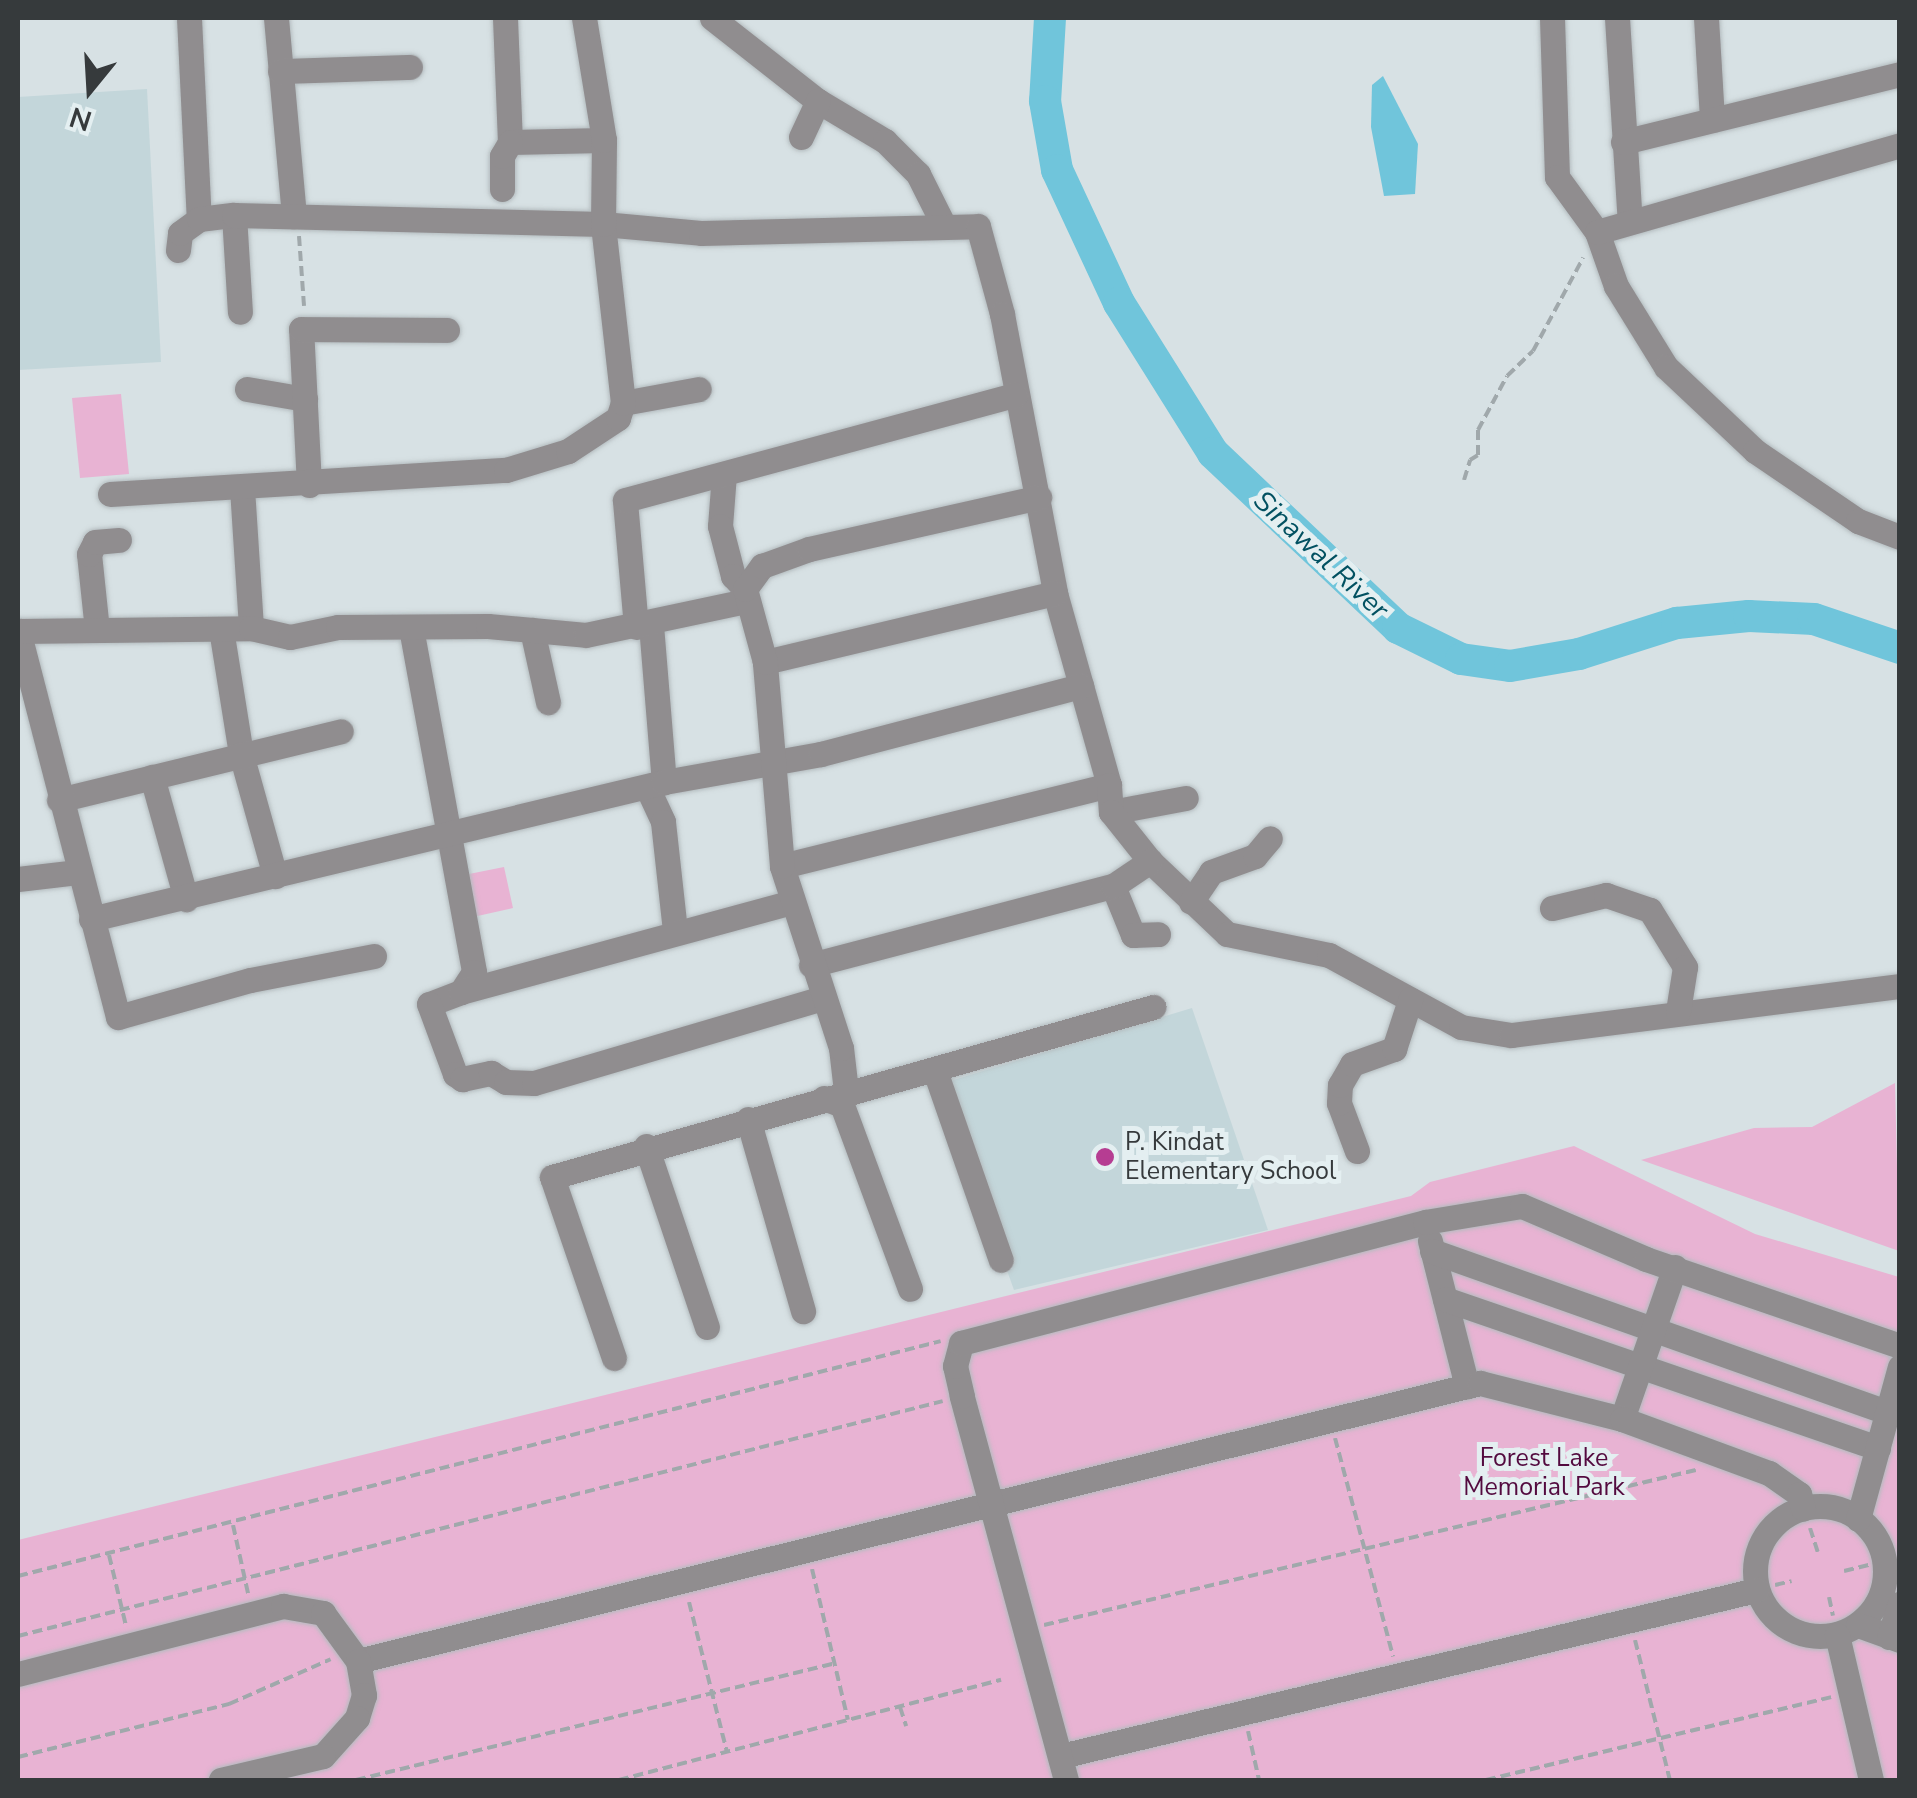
<!DOCTYPE html>
<html>
<head>
<meta charset="utf-8">
<style>
	body { margin:0 }
	#map { position:relative; width:1917px; height:1798px; overflow:hidden; background:#d7e1e4; font-family:"Nunito Sans",sans-serif }
	div>[style] { position:absolute }
	[style*='--x'] { left:calc(var(--x)*1px); top:calc(var(--y)*1px); width:calc(var(--w)*1px); rotate:calc(var(--a)*1deg) }
	.built>* { inset:0; background:#c3d6da }
	.green>* { inset:0; background:#e8b3d3 }
	.water>* { inset:0; background:#70c5db }
	.river>* { height:32px; margin:-16px; padding:0 16px; transform-origin:16px; border-radius:16px; background:#70c5db }
	.path>* { height:4px; margin-top:-2px; transform-origin:0; background:repeating-linear-gradient(90deg,#a0a8ab 0 10px,transparent 0 15px) }
	.roads { filter:drop-shadow(0 0 2px #b4bcbf) drop-shadow(0 0 2px #b4bcbf) }
	.minor>* { height:25px; margin:-12.5px; padding:0 12.5px; transform-origin:12.5px; border-radius:12.5px; background:#908d8f }
	.minor>.ring { margin:-12.5px; padding:0; box-sizing:content-box; background:none; border:25px solid #908d8f; border-radius:50% }
	.dots>* { width:28px; height:28px; translate:-50% -50%; box-sizing:border-box; border:5px solid #e4eff1; border-radius:50% }
	span { translate:-50% -50%; white-space:nowrap; text-align:center; line-height:1.15; -webkit-text-stroke:10px #e4eff1; paint-order:stroke }
	.poi-label { font-size:25px; color:#363a3c }
	.left { translate:0 -50%; text-align:left }
	.park-label { font-size:25px; color:#530a3f }
	.water-label { font-size:28px; color:#025161; font-style:italic }
	.frame { position:absolute; inset:0; border:20px solid #363a3c; pointer-events:none }
	.north { position:absolute; left:40px; top:40px; width:100px; height:100px; -webkit-text-stroke:8px #e4eff1; paint-order:stroke; rotate:198deg; font-size:28px; font-weight:700; line-height:40px; text-align:center; color:#363a3c }
	.north::after { content:''; display:block; margin:auto; width:35px; height:45px; background:#363a3c; clip-path:polygon(50% 0,100% 100%,50% 72%,0 100%) }
</style>
</head>
<body>
<div id="map">
	<div class="built">
		<i style="clip-path:polygon(147px 89px,161px 362px,18px 370px,18px 97px)"></i>
		<i style="clip-path:polygon(1192px 1008px,1268px 1230px,1014px 1290px,940px 1084px)"></i>
	</div>
	<div class="green">
		<i style="clip-path:polygon(121px 394px,129px 474px,80px 478px,72px 398px)"></i>
		<i style="clip-path:polygon(504px 867px,513px 908px,473px 917px,464px 875px)"></i>
		<i style="clip-path:polygon(1895px 1083px,1899px 1251px,1641px 1160px,1754px 1128px,1812px 1127px)"></i>
		<i style="clip-path:polygon(1574px 1146px,1755px 1234px,1899px 1277px,1899px 1780px,18px 1780px,18px 1540px,1411px 1196px,1430px 1182px)"></i>
	</div>
	<div class="water">
		<i style="clip-path:polygon(1383px 76px,1418px 144px,1415px 194px,1384px 196px,1371px 127px,1372px 85px)"></i>
	</div>
	<div class="river">
		<i style="--x:1050;--y:18;--w:83;--a:93.4"></i>
		<i style="--x:1045;--y:101;--w:70;--a:80.1"></i>
		<i style="--x:1057;--y:170;--w:147;--a:65"></i>
		<i style="--x:1119;--y:303;--w:177;--a:57.9"></i>
		<i style="--x:1213;--y:453;--w:255;--a:43.4"></i>
		<i style="--x:1398;--y:628;--w:70;--a:26.2"></i>
		<i style="--x:1461;--y:659;--w:49;--a:8.1"></i>
		<i style="--x:1510;--y:666;--w:70;--a:-9.9"></i>
		<i style="--x:1579;--y:654;--w:103;--a:-17.6"></i>
		<i style="--x:1677;--y:623;--w:72;--a:-5.6"></i>
		<i style="--x:1749;--y:616;--w:65;--a:2.6"></i>
		<i style="--x:1814;--y:619;--w:91;--a:18.6"></i>
	</div>
	<div class="path">
		<i style="--x:299;--y:236;--w:70;--a:85.9"></i>
		<i style="--x:1464;--y:480;--w:21;--a:-73"></i>
		<i style="--x:1470;--y:460;--w:9;--a:-32"></i>
		<i style="--x:1478;--y:455;--w:25;--a:-90"></i>
		<i style="--x:1478;--y:430;--w:61;--a:-61.8"></i>
		<i style="--x:1507;--y:376;--w:36;--a:-44"></i>
		<i style="--x:1533;--y:351;--w:106;--a:-61.7"></i>
		<i style="--x:1335;--y:1438;--w:226;--a:75.1"></i>
		<i style="--x:233;--y:1525;--w:70;--a:77.6"></i>
		<i style="--x:1810;--y:1528;--w:25;--a:72"></i>
		<i style="--x:109;--y:1555;--w:73;--a:76.5"></i>
		<i style="--x:812;--y:1569;--w:155;--a:76.6"></i>
		<i style="--x:1844;--y:1571;--w:42;--a:-13.7"></i>
		<i style="--x:18;--y:1576;--w:952;--a:-14.28"></i>
		<i style="--x:1775;--y:1585;--w:17;--a:-13"></i>
		<i style="--x:1829;--y:1597;--w:19;--a:78"></i>
		<i style="--x:689;--y:1602;--w:155;--a:75.8"></i>
		<i style="--x:1044;--y:1625;--w:670;--a:-13.37"></i>
		<i style="--x:18;--y:1636;--w:954;--a:-14.25"></i>
		<i style="--x:1635;--y:1640;--w:144;--a:76"></i>
		<i style="--x:900;--y:1707;--w:20;--a:72"></i>
		<i style="--x:1248;--y:1731;--w:50;--a:77.3"></i>
		<i style="--x:18;--y:1757;--w:218;--a:-14.1"></i>
		<i style="--x:229;--y:1704;--w:111;--a:-23.8"></i>
		<i style="--x:356;--y:1780;--w:493;--a:-13.7"></i>
		<i style="--x:619;--y:1780;--w:395;--a:-14.7"></i>
		<i style="--x:1486;--y:1780;--w:355;--a:-13.5"></i>
	</div>
	<div class="roads">
		<div class="minor">
			<i style="--x:189;--y:18;--w:201;--a:87.2"></i>
			<i style="--x:276;--y:18;--w:199;--a:84.8"></i>
			<i style="--x:505;--y:18;--w:124;--a:87.7"></i>
			<i style="--x:510;--y:142;--w:94;--a:-1.2"></i>
			<i style="--x:712;--y:18;--w:135;--a:38.1"></i>
			<i style="--x:818;--y:101;--w:78;--a:30.8"></i>
			<i style="--x:885;--y:141;--w:47;--a:45"></i>
			<i style="--x:918;--y:174;--w:54;--a:63.4"></i>
			<i style="--x:1552;--y:18;--w:159;--a:88.2"></i>
			<i style="--x:1557;--y:177;--w:68;--a:54"></i>
			<i style="--x:1597;--y:232;--w:57;--a:70.6"></i>
			<i style="--x:1616;--y:286;--w:95;--a:58.3"></i>
			<i style="--x:1666;--y:367;--w:122;--a:43.3"></i>
			<i style="--x:1755;--y:451;--w:125;--a:34.2"></i>
			<i style="--x:1858;--y:521;--w:45;--a:20.9"></i>
			<i style="--x:1617;--y:18;--w:204;--a:86.4"></i>
			<i style="--x:1706;--y:18;--w:102;--a:86.6"></i>
			<i style="--x:280;--y:71;--w:130;--a:-1.8"></i>
			<i style="--x:801;--y:137;--w:40;--a:-65"></i>
			<i style="--x:1623;--y:142;--w:285;--a:-13.8"></i>
			<i style="--x:502;--y:189;--w:33;--a:-90"></i>
			<i style="--x:502;--y:156;--w:16;--a:-60"></i>
			<i style="--x:234;--y:215;--w:97;--a:86.5"></i>
			<i style="--x:1597;--y:232;--w:315;--a:-16"></i>
			<i style="--x:178;--y:250;--w:17;--a:-83"></i>
			<i style="--x:180;--y:233;--w:24;--a:-36"></i>
			<i style="--x:199;--y:219;--w:35;--a:-7"></i>
			<i style="--x:234;--y:215;--w:369;--a:1.4"></i>
			<i style="--x:603;--y:224;--w:98;--a:5.2"></i>
			<i style="--x:701;--y:233;--w:277;--a:-1.4"></i>
			<i style="--x:978;--y:226;--w:91;--a:74.7"></i>
			<i style="--x:1002;--y:314;--w:284;--a:79.2"></i>
			<i style="--x:1055;--y:593;--w:199;--a:74.3"></i>
			<i style="--x:247;--y:389;--w:59;--a:9.8"></i>
			<i style="--x:623;--y:403;--w:77;--a:-10.4"></i>
			<i style="--x:724;--y:474;--w:52;--a:94.4"></i>
			<i style="--x:720;--y:526;--w:52;--a:75.4"></i>
			<i style="--x:733;--y:576;--w:18;--a:47"></i>
			<i style="--x:309;--y:485;--w:156;--a:-92.9"></i>
			<i style="--x:301;--y:329;--w:146;--a:0.4"></i>
			<i style="--x:242;--y:488;--w:140;--a:86.3"></i>
			<i style="--x:110;--y:494;--w:397;--a:-3.5"></i>
			<i style="--x:506;--y:470;--w:65;--a:-17"></i>
			<i style="--x:568;--y:451;--w:60;--a:-33.4"></i>
			<i style="--x:618;--y:418;--w:16;--a:-72"></i>
			<i style="--x:623;--y:403;--w:180;--a:-96.4"></i>
			<i style="--x:603;--y:224;--w:84;--a:-89.3"></i>
			<i style="--x:604;--y:140;--w:124;--a:-99.3"></i>
			<i style="--x:651;--y:625;--w:158;--a:85.3"></i>
			<i style="--x:636;--y:627;--w:127;--a:-95"></i>
			<i style="--x:625;--y:500;--w:404;--a:-15.1"></i>
			<i style="--x:411;--y:628;--w:350;--a:79.6"></i>
			<i style="--x:474;--y:972;--w:24;--a:123"></i>
			<i style="--x:461;--y:992;--w:34;--a:159"></i>
			<i style="--x:429;--y:1004;--w:75;--a:69.6"></i>
			<i style="--x:455;--y:1074;--w:9;--a:36"></i>
			<i style="--x:462;--y:1079;--w:30;--a:-12"></i>
			<i style="--x:491;--y:1073;--w:17;--a:31"></i>
			<i style="--x:506;--y:1082;--w:28;--a:2"></i>
			<i style="--x:534;--y:1083;--w:300;--a:-16.4"></i>
			<i style="--x:221;--y:629;--w:127;--a:80.9"></i>
			<i style="--x:241;--y:754;--w:127;--a:74.4"></i>
			<i style="--x:97;--y:630;--w:76;--a:-96"></i>
			<i style="--x:89;--y:554;--w:13;--a:-63"></i>
			<i style="--x:95;--y:542;--w:24;--a:-5"></i>
			<i style="--x:532;--y:630;--w:74;--a:77.5"></i>
			<i style="--x:765;--y:662;--w:298;--a:-13.4"></i>
			<i style="--x:152;--y:777;--w:127;--a:74.4"></i>
			<i style="--x:647;--y:787;--w:38;--a:65"></i>
			<i style="--x:663;--y:822;--w:110;--a:83.7"></i>
			<i style="--x:59;--y:800;--w:290;--a:-13.7"></i>
			<i style="--x:1111;--y:812;--w:76;--a:-10.6"></i>
			<i style="--x:782;--y:866;--w:337;--a:-13.9"></i>
			<i style="--x:1109;--y:785;--w:27;--a:86"></i>
			<i style="--x:1111;--y:812;--w:63;--a:51.5"></i>
			<i style="--x:1150;--y:861;--w:106;--a:43.5"></i>
			<i style="--x:1227;--y:934;--w:104;--a:11.6"></i>
			<i style="--x:1329;--y:955;--w:150;--a:28.6"></i>
			<i style="--x:1461;--y:1027;--w:51;--a:9.1"></i>
			<i style="--x:1511;--y:1035;--w:392;--a:-7.2"></i>
			<i style="--x:18;--y:879;--w:60;--a:-6.7"></i>
			<i style="--x:1113;--y:886;--w:53;--a:67.8"></i>
			<i style="--x:1133;--y:935;--w:25;--a:-2"></i>
			<i style="--x:1191;--y:902;--w:36;--a:-56"></i>
			<i style="--x:1211;--y:872;--w:47;--a:-20"></i>
			<i style="--x:1255;--y:856;--w:23;--a:-50"></i>
			<i style="--x:1552;--y:908;--w:56;--a:-13.5"></i>
			<i style="--x:1606;--y:895;--w:46;--a:18.8"></i>
			<i style="--x:1650;--y:910;--w:67;--a:58.4"></i>
			<i style="--x:1685;--y:967;--w:45;--a:99"></i>
			<i style="--x:91;--y:919;--w:589;--a:-13.45"></i>
			<i style="--x:664;--y:782;--w:159;--a:-10.1"></i>
			<i style="--x:821;--y:754;--w:269;--a:-14.7"></i>
			<i style="--x:374;--y:956;--w:126;--a:169"></i>
			<i style="--x:250;--y:980;--w:137;--a:164.3"></i>
			<i style="--x:118;--y:1017;--w:399;--a:-104.5"></i>
			<i style="--x:18;--y:631;--w:233;--a:-0.7"></i>
			<i style="--x:251;--y:628;--w:40;--a:13"></i>
			<i style="--x:290;--y:637;--w:49;--a:-11.8"></i>
			<i style="--x:338;--y:627;--w:150;--a:-0.4"></i>
			<i style="--x:488;--y:626;--w:98;--a:5.2"></i>
			<i style="--x:586;--y:635;--w:164;--a:-12"></i>
			<i style="--x:811;--y:965;--w:312;--a:-14.7"></i>
			<i style="--x:1113;--y:886;--w:45;--a:-34"></i>
			<i style="--x:461;--y:992;--w:343;--a:-15.2"></i>
			<i style="--x:935;--y:1071;--w:200;--a:70.8"></i>
			<i style="--x:846;--y:1091;--w:43;--a:-96.6"></i>
			<i style="--x:841;--y:1048;--w:191;--a:-108"></i>
			<i style="--x:782;--y:866;--w:205;--a:-94.8"></i>
			<i style="--x:765;--y:662;--w:76;--a:-105.3"></i>
			<i style="--x:745;--y:589;--w:29;--a:-54"></i>
			<i style="--x:762;--y:566;--w:50;--a:-19.9"></i>
			<i style="--x:809;--y:549;--w:236;--a:-12.7"></i>
			<i style="--x:824;--y:1098;--w:19;--a:21"></i>
			<i style="--x:842;--y:1105;--w:196;--a:69.7"></i>
			<i style="--x:748;--y:1119;--w:200;--a:74"></i>
			<i style="--x:646;--y:1146;--w:191;--a:71.4"></i>
			<i style="--x:1357;--y:1151;--w:51;--a:-110.6"></i>
			<i style="--x:1339;--y:1103;--w:18;--a:-87"></i>
			<i style="--x:1340;--y:1085;--w:24;--a:-60"></i>
			<i style="--x:1352;--y:1064;--w:45;--a:-19.7"></i>
			<i style="--x:1394;--y:1049;--w:52;--a:-71.9"></i>
			<i style="--x:1430;--y:1241;--w:150;--a:75.7"></i>
			<i style="--x:1432;--y:1251;--w:483;--a:19.5"></i>
			<i style="--x:1445;--y:1299;--w:458;--a:19"></i>
			<i style="--x:614;--y:1358;--w:191;--a:-108.9"></i>
			<i style="--x:552;--y:1177;--w:625;--a:-15.79"></i>
			<i style="--x:1622;--y:1419;--w:161;--a:-70.8"></i>
			<i class="ring" style="left:1755px;top:1506px;width:105px;height:105px"></i>
			<i style="--x:1858;--y:1519;--w:158;--a:-74.6"></i>
			<i style="--x:1858;--y:1625;--w:45;--a:19.7"></i>
			<i style="--x:1837;--y:1635;--w:149;--a:76.8"></i>
			<i style="--x:1889;--y:1637;--w:35;--a:-72"></i>
			<i style="--x:358;--y:1661;--w:1156;--a:-13.92"></i>
			<i style="--x:1480;--y:1383;--w:146;--a:14.2"></i>
			<i style="--x:1622;--y:1419;--w:157;--a:20.2"></i>
			<i style="--x:1769;--y:1473;--w:37;--a:35"></i>
			<i style="--x:1799;--y:1494;--w:15;--a:74"></i>
			<i style="--x:18;--y:1674;--w:274;--a:-14.4"></i>
			<i style="--x:283;--y:1606;--w:41;--a:9.9"></i>
			<i style="--x:323;--y:1613;--w:59;--a:53.9"></i>
			<i style="--x:358;--y:1661;--w:35;--a:80"></i>
			<i style="--x:364;--y:1695;--w:24;--a:107"></i>
			<i style="--x:357;--y:1718;--w:51;--a:131.8"></i>
			<i style="--x:323;--y:1756;--w:105;--a:166.8"></i>
			<i style="--x:1061;--y:1756;--w:715;--a:-13.43"></i>
			<i style="--x:1066;--y:1780;--w:398;--a:-105.2"></i>
			<i style="--x:962;--y:1396;--w:31;--a:-103"></i>
			<i style="--x:955;--y:1366;--w:24;--a:-75"></i>
			<i style="--x:961;--y:1343;--w:480;--a:-14.6"></i>
			<i style="--x:1425;--y:1222;--w:98;--a:-9.4"></i>
			<i style="--x:1522;--y:1206;--w:135;--a:23.1"></i>
			<i style="--x:1646;--y:1259;--w:268;--a:18.9"></i>
		</div>
	</div>
	<div class="dots">
		<i style="left:1105px;top:1157px;background:#b63d92"></i>
	</div>
	<div class="poi-label">
		<span class="left" style="left:1125px;top:1157px">P. Kindat<br>Elementary School</span>
	</div>
	<div class="park-label">
		<span style="left:1544px;top:1473px">Forest Lake<br>Memorial Park</span>
	</div>
	<div class="water-label">
		<span style="left:1321px;top:555px;rotate:43deg">Sinawal River</span>
	</div>
	<div class="frame"></div>
	<div class="north">N</div>
</div>
</body>
</html>
